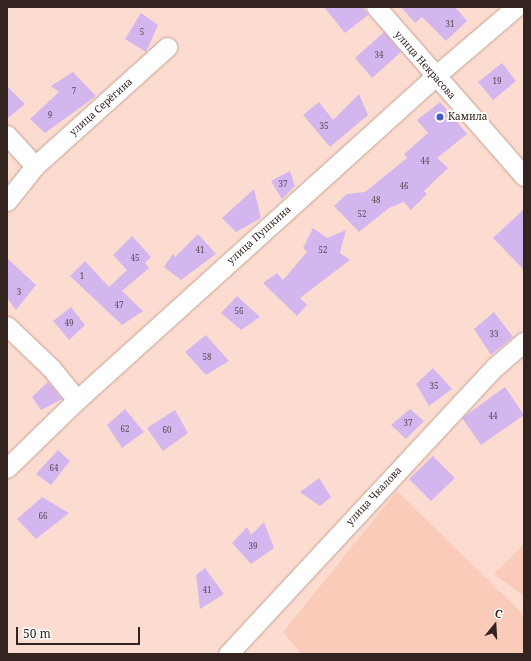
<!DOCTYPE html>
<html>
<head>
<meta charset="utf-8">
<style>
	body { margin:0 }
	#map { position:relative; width:531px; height:661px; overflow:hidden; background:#fcdcd0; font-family:"Noto Serif",serif }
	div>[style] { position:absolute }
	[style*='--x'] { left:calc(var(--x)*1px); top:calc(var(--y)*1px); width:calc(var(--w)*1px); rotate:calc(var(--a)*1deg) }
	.built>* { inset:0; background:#facbb9 }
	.building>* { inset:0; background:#d4b6ee }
	.roads { filter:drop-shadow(0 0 1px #c49f90) drop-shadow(0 0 1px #c49f90) }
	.street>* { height:19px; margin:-9.5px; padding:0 9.5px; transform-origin:9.5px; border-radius:9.5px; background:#fff }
	.dots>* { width:11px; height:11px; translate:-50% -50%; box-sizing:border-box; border:2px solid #fff; border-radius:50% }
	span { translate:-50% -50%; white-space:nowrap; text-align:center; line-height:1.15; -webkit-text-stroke:3.5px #fff; paint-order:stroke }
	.number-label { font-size:8px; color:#5b4853 }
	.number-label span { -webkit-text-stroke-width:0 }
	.street-label { font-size:10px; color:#33241f }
	.poi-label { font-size:10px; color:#33241f }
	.left { translate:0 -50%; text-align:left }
	.frame { position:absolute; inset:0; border:8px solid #33241f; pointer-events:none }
	.north { position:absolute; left:475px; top:605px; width:40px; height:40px; -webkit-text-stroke:3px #fff; paint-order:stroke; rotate:18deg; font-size:11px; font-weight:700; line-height:16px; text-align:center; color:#33241f }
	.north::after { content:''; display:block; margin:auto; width:14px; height:18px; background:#33241f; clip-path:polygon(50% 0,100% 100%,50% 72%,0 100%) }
	.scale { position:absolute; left:16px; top:627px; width:124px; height:18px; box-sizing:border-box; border:2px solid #33241f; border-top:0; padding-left:5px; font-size:12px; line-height:14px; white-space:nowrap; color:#33241f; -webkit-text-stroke:3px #fff; paint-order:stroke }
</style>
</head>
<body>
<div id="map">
	<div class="built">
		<i style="clip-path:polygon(397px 491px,524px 615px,524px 654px,302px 654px,283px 632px)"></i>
		<i style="clip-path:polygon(524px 544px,524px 596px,494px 574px)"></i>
	</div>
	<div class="building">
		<i style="clip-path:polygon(324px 7px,363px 7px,368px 15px,345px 33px)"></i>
		<i style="clip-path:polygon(401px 7px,455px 7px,467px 21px,446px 41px,422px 17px,415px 23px)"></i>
		<i style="clip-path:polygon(141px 13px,158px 25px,146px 52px,125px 39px)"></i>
		<i style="clip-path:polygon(384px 32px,401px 52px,372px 78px,355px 58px)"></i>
		<i style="clip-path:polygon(502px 63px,516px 81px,493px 100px,478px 82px)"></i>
		<i style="clip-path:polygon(73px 72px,96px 96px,45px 133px,30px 119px,59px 92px,51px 86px)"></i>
		<i style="clip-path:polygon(7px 86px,25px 104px,7px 119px)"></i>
		<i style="clip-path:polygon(359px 94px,368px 115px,330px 147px,303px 115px,319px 102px,333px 120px)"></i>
		<i style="clip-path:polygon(440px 102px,467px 134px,437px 158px,448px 168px,424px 191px,427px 194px,411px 210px,404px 202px,389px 208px,359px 232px,334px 206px,347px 194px,365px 192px,407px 158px,404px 154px,428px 133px,417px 120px)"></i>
		<i style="clip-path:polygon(290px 171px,295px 186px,282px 199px,271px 181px)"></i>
		<i style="clip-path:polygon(254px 189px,261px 218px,236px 232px,222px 218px)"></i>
		<i style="clip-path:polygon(524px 209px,524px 270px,493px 238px)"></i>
		<i style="clip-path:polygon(313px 228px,327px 238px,346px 230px,340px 253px,350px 260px,300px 298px,307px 305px,297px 316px,263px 283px,277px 273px,283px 280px,307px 252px,303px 248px)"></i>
		<i style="clip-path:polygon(198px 234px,216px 254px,181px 280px,164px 267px,173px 254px,175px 257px)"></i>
		<i style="clip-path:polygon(132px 236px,151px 257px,145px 263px,149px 268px,122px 291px,143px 311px,122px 325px,70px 276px,85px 261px,109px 287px,127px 270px,113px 255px)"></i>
		<i style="clip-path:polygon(7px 258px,36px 285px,16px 310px,7px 298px)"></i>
		<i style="clip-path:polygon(237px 296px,260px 317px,241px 330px,221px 313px)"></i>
		<i style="clip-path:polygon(71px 307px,85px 325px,69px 340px,53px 321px)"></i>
		<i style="clip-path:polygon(494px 312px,513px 337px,491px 355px,474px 329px)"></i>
		<i style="clip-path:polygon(206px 335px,229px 361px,206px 375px,185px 352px)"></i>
		<i style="clip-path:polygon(433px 368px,452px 389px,429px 406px,416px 384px)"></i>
		<i style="clip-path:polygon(48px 382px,62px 399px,41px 410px,32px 397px)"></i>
		<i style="clip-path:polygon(505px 387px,524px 415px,481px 445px,462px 418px)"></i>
		<i style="clip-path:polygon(125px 409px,144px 432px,122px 448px,107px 425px)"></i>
		<i style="clip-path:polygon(410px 409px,424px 421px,406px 439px,391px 425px)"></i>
		<i style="clip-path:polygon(175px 410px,188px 433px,163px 451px,147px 428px)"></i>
		<i style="clip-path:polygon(58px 450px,70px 461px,51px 485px,36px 474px)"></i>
		<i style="clip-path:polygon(433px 456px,455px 478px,431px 501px,409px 479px)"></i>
		<i style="clip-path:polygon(319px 478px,331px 497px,320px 506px,300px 492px)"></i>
		<i style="clip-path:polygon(42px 497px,69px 513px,36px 539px,17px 519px)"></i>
		<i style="clip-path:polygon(264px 522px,274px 548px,251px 564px,232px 543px,247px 527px,251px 535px)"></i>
		<i style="clip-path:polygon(205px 568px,224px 594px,200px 609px,196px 575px)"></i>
	</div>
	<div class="roads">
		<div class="street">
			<i style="--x:376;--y:7;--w:225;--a:48.8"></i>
			<i style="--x:7;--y:135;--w:42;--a:47.9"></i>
			<i style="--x:7;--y:201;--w:45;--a:-51.3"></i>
			<i style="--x:35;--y:166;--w:178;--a:-42"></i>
			<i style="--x:7;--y:326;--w:61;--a:43.7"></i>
			<i style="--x:51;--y:368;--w:41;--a:50.9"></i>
			<i style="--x:7;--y:468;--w:98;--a:-44.2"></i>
			<i style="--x:77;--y:400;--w:481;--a:-42.1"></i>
			<i style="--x:434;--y:77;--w:108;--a:-40.5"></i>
			<i style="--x:228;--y:654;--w:393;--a:-47.1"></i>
			<i style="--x:496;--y:366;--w:37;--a:-41"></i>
		</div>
	</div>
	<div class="dots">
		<i style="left:440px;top:117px;background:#3f5dd0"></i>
	</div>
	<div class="number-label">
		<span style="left:450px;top:24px">31</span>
		<span style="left:142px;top:32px">5</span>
		<span style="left:379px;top:55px">34</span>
		<span style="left:497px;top:81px">19</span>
		<span style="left:74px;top:91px">7</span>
		<span style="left:50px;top:115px">9</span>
		<span style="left:324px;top:126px">35</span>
		<span style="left:425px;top:161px">44</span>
		<span style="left:283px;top:184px">37</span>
		<span style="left:404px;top:186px">46</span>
		<span style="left:376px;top:200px">48</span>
		<span style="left:362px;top:214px">52</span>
		<span style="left:200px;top:250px">41</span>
		<span style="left:323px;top:250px">52</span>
		<span style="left:135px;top:258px">45</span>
		<span style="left:82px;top:276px">1</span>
		<span style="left:19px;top:292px">3</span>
		<span style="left:119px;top:305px">47</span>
		<span style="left:239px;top:311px">56</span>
		<span style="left:69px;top:323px">49</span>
		<span style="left:494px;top:334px">33</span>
		<span style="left:207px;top:357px">58</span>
		<span style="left:434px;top:386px">35</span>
		<span style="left:493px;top:416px">44</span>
		<span style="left:408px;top:423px">37</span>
		<span style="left:125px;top:429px">62</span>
		<span style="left:167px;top:430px">60</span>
		<span style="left:54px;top:468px">64</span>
		<span style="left:43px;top:516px">66</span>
		<span style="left:253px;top:546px">39</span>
		<span style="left:207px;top:590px">41</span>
	</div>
	<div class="street-label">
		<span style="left:425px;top:65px;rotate:49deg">улица Некрасова</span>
		<span style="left:101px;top:107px;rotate:-42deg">улица Серёгина</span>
		<span style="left:259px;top:235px;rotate:-42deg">улица Пушкина</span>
		<span style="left:374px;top:496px;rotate:-47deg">улица Чкалова</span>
	</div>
	<div class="poi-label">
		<span class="left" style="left:448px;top:117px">Камила</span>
	</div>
	<div class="frame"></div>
	<div class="north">С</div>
	<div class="scale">50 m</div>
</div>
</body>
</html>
